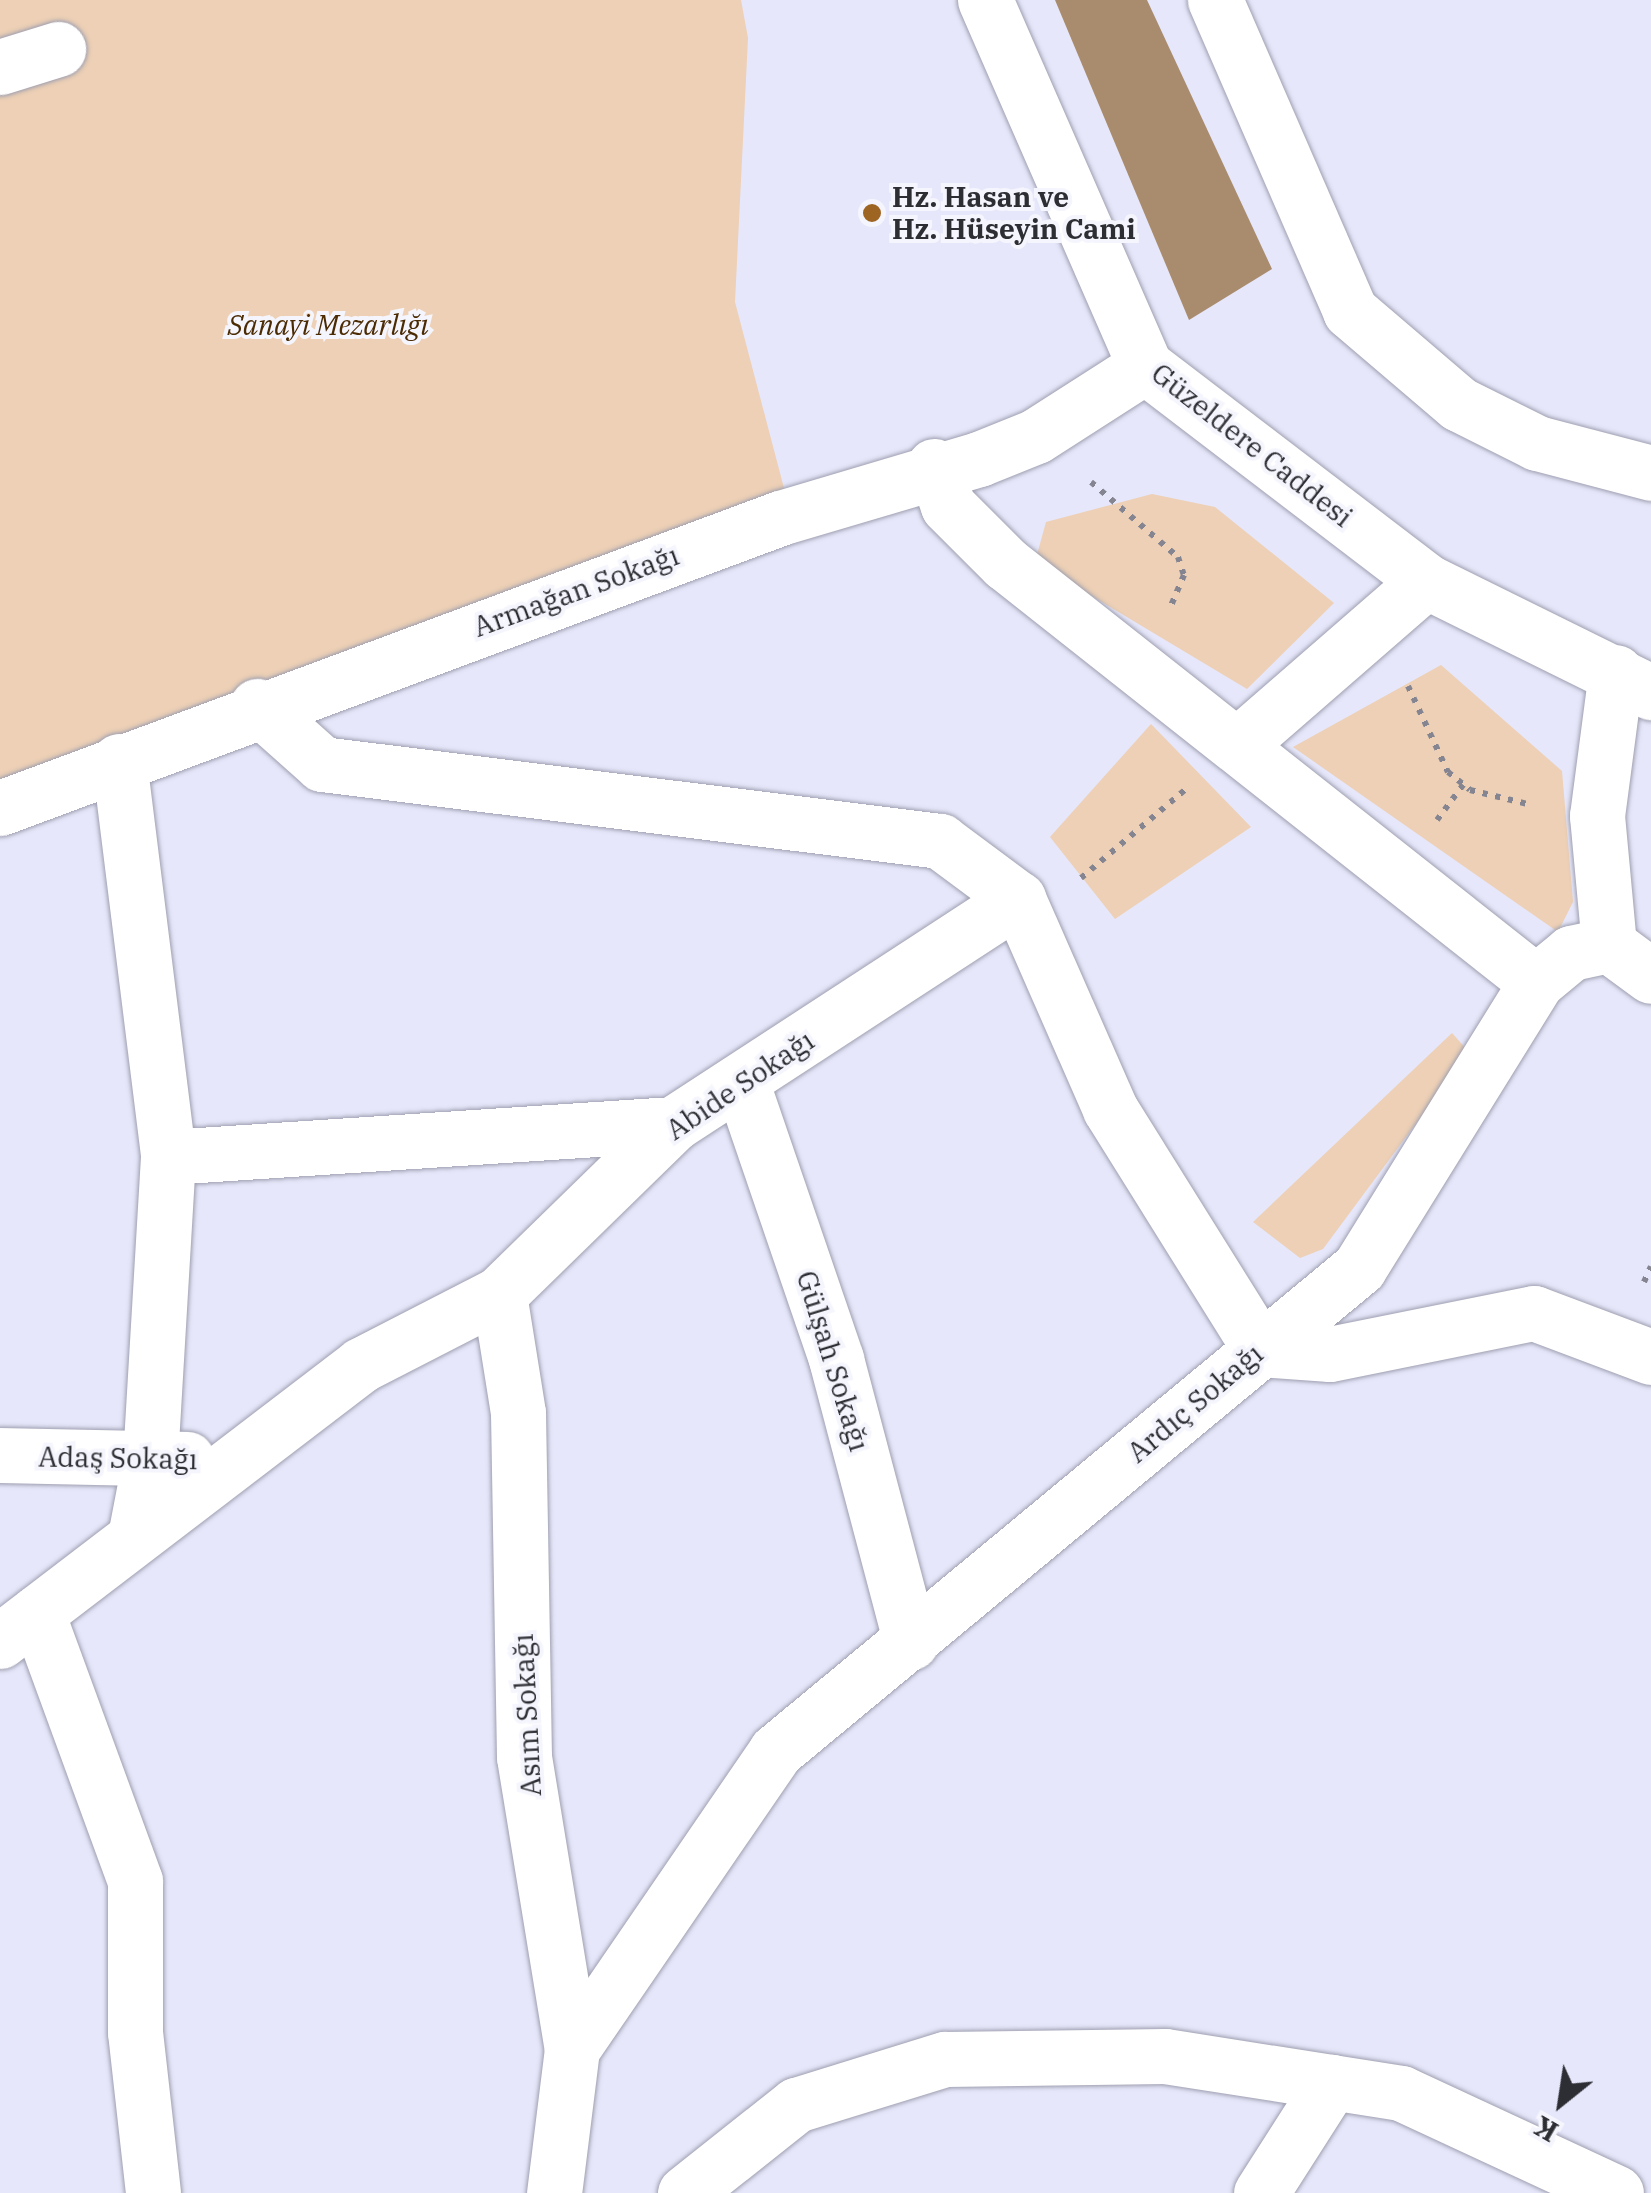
<!DOCTYPE html>
<html>
<head>
<meta charset="utf-8">
<style>
	body { margin:0 }
	#map { position:relative; width:1651px; height:2193px; overflow:hidden; background:#e6e7fa; font-family:"IBM Plex Serif",serif }
	div>[style] { position:absolute }
	[style*='--x'] { left:calc(var(--x)*1px); top:calc(var(--y)*1px); width:calc(var(--w)*1px); rotate:calc(var(--a)*1deg) }
	.green>* { inset:0; background:#edd0b5 }
	.water>* { inset:0; background:#a98b6d }
	.path>* { height:6px; margin-top:-3px; transform-origin:0; background:repeating-linear-gradient(90deg,#848591 0 5px,transparent 0 13px) }
	.roads { filter:drop-shadow(0 0 2px #9e9fb0) drop-shadow(0 0 2px #9e9fb0) }
	.minor>* { height:55px; margin:-27.5px; padding:0 27.5px; transform-origin:27.5px; border-radius:27.5px; background:#fff }
	.major>* { height:55px; margin:-27.5px; padding:0 27.5px; transform-origin:27.5px; border-radius:27.5px; background:#fff }
	.dots>* { width:28px; height:28px; translate:-50% -50%; box-sizing:border-box; border:5px solid #f5f5fd; border-radius:50% }
	span { translate:-50% -50%; white-space:nowrap; text-align:center; line-height:1.15; -webkit-text-stroke:8px #f5f5fd; paint-order:stroke }
	.poi-label { font-size:28px; color:#2d2d34; font-weight:700 }
	.left { translate:0 -50%; text-align:left }
	.park-label { font-size:28px; color:#4b2b04; font-style:italic }
	.street-label { font-size:28px; color:#2d2d34 }
	.north { position:absolute; left:1511px; top:2053px; width:100px; height:100px; -webkit-text-stroke:8px #f5f5fd; paint-order:stroke; rotate:210deg; font-size:28px; font-weight:700; line-height:40px; text-align:center; color:#2d2d34 }
	.north::after { content:''; display:block; margin:auto; width:35px; height:45px; background:#2d2d34; clip-path:polygon(50% 0,100% 100%,50% 72%,0 100%) }
</style>
</head>
<body>
<div id="map">
	<div class="green">
		<i style="clip-path:polygon(0 0,741px 0,748px 38px,735px 302px,785px 492px,0 792px)"></i>
		<i style="clip-path:polygon(1152px 494px,1215px 507px,1334px 603px,1247px 689px,1035px 562px,1046px 522px)"></i>
		<i style="clip-path:polygon(1441px 665px,1562px 771px,1573px 902px,1558px 932px,1293px 747px)"></i>
		<i style="clip-path:polygon(1151px 724px,1251px 827px,1115px 919px,1050px 837px)"></i>
		<i style="clip-path:polygon(1452px 1033px,1469px 1052px,1323px 1249px,1300px 1258px,1253px 1222px)"></i>
	</div>
	<div class="water">
		<i style="clip-path:polygon(1055px 0,1147px 0,1272px 269px,1189px 320px)"></i>
	</div>
	<div class="path">
		<i style="--x:1091;--y:482;--w:115;--a:40.8"></i>
		<i style="--x:1178;--y:557;--w:19;--a:72"></i>
		<i style="--x:1184;--y:575;--w:38;--a:113"></i>
		<i style="--x:1408;--y:686;--w:95;--a:65.1"></i>
		<i style="--x:1448;--y:772;--w:28;--a:39"></i>
		<i style="--x:1470;--y:790;--w:64;--a:13.6"></i>
		<i style="--x:1437;--y:820;--w:44;--a:-53.4"></i>
		<i style="--x:1081;--y:878;--w:138;--a:-40.3"></i>
		<i style="--x:1644;--y:1282;--w:17;--a:-66"></i>
	</div>
	<div class="roads">
		<div class="minor">
			<i style="--x:0;--y:67;--w:61;--a:-17.2"></i>
			<i style="--x:934;--y:466;--w:42;--a:70.7"></i>
			<i style="--x:948;--y:506;--w:81;--a:45"></i>
			<i style="--x:1005;--y:563;--w:676;--a:38.28"></i>
			<i style="--x:257;--y:706;--w:87;--a:41.7"></i>
			<i style="--x:322;--y:764;--w:623;--a:7.1"></i>
			<i style="--x:940;--y:841;--w:97;--a:36.6"></i>
			<i style="--x:1018;--y:899;--w:229;--a:66.3"></i>
			<i style="--x:1110;--y:1109;--w:283;--a:58"></i>
			<i style="--x:1260;--y:1349;--w:70;--a:4.1"></i>
			<i style="--x:1330;--y:1354;--w:208;--a:-11.4"></i>
			<i style="--x:1534;--y:1313;--w:125;--a:20.6"></i>
			<i style="--x:1241;--y:742;--w:245;--a:-41"></i>
			<i style="--x:119;--y:761;--w:399;--a:82.9"></i>
			<i style="--x:168;--y:1157;--w:303;--a:93.4"></i>
			<i style="--x:150;--y:1459;--w:79;--a:100.9"></i>
			<i style="--x:0;--y:808;--w:832;--a:-20.39"></i>
			<i style="--x:780;--y:518;--w:208;--a:-16.5"></i>
			<i style="--x:979;--y:459;--w:61;--a:-22"></i>
			<i style="--x:1036;--y:436;--w:130;--a:-32.7"></i>
			<i style="--x:1609;--y:945;--w:130;--a:-95.3"></i>
			<i style="--x:1597;--y:816;--w:145;--a:-82.5"></i>
			<i style="--x:1609;--y:945;--w:52;--a:36.4"></i>
			<i style="--x:742;--y:1084;--w:291;--a:71.1"></i>
			<i style="--x:836;--y:1359;--w:293;--a:75.2"></i>
			<i style="--x:168;--y:1157;--w:506;--a:-3.74"></i>
			<i style="--x:499;--y:1294;--w:121;--a:80.9"></i>
			<i style="--x:518;--y:1413;--w:344;--a:89"></i>
			<i style="--x:524;--y:1757;--w:296;--a:80.7"></i>
			<i style="--x:572;--y:2049;--w:145;--a:97.1"></i>
			<i style="--x:0;--y:1455;--w:187;--a:1.2"></i>
			<i style="--x:37;--y:1613;--w:285;--a:69.9"></i>
			<i style="--x:135;--y:1881;--w:151;--a:90"></i>
			<i style="--x:135;--y:2032;--w:162;--a:83.6"></i>
			<i style="--x:0;--y:1641;--w:454;--a:-37.4"></i>
			<i style="--x:361;--y:1365;--w:155;--a:-27.2"></i>
			<i style="--x:499;--y:1294;--w:243;--a:-44.3"></i>
			<i style="--x:673;--y:1124;--w:412;--a:-33.1"></i>
			<i style="--x:572;--y:2049;--w:361;--a:-55.6"></i>
			<i style="--x:776;--y:1751;--w:757;--a:-39.64"></i>
			<i style="--x:1359;--y:1268;--w:336;--a:-58.2"></i>
			<i style="--x:1536;--y:982;--w:45;--a:-39.6"></i>
			<i style="--x:1571;--y:953;--w:39;--a:-12"></i>
			<i style="--x:685;--y:2193;--w:142;--a:-38.4"></i>
			<i style="--x:796;--y:2105;--w:156;--a:-17.2"></i>
			<i style="--x:945;--y:2059;--w:220;--a:-0.8"></i>
			<i style="--x:1165;--y:2056;--w:239;--a:8.9"></i>
			<i style="--x:1401;--y:2093;--w:237;--a:24.9"></i>
			<i style="--x:1261;--y:2193;--w:132;--a:-57.4"></i>
		</div>
		<div class="major">
			<i style="--x:985;--y:0;--w:399;--a:66.4"></i>
			<i style="--x:1145;--y:366;--w:354;--a:37.4"></i>
			<i style="--x:1426;--y:581;--w:251;--a:26.3"></i>
			<i style="--x:1215;--y:0;--w:339;--a:66.5"></i>
			<i style="--x:1350;--y:311;--w:143;--a:40.5"></i>
			<i style="--x:1459;--y:404;--w:87;--a:26.6"></i>
			<i style="--x:1537;--y:443;--w:118;--a:14.7"></i>
		</div>
	</div>
	<div class="dots">
		<i style="left:872px;top:213px;background:#9e6522"></i>
	</div>
	<div class="poi-label">
		<span class="left" style="left:892px;top:213px">Hz. Hasan ve<br>Hz. Hüseyin Cami</span>
	</div>
	<div class="park-label">
		<span style="left:328px;top:325px">Sanayi Mezarlığı</span>
	</div>
	<div class="street-label">
		<span style="left:1252px;top:445px;rotate:38deg">Güzeldere Caddesi</span>
		<span style="left:576px;top:591px;rotate:-20deg">Armağan Sokağı</span>
		<span style="left:740px;top:1085px;rotate:-34deg">Abide Sokağı</span>
		<span style="left:833px;top:1361px;rotate:73deg">Gülşah Sokağı</span>
		<span style="left:1195px;top:1403px;rotate:-40deg">Ardıç Sokağı</span>
		<span style="left:118px;top:1458px;rotate:1deg">Adaş Sokağı</span>
		<span style="left:527px;top:1715px;rotate:-93deg">Asım Sokağı</span>
	</div>
	<div class="north">K</div>
</div>
</body>
</html>
